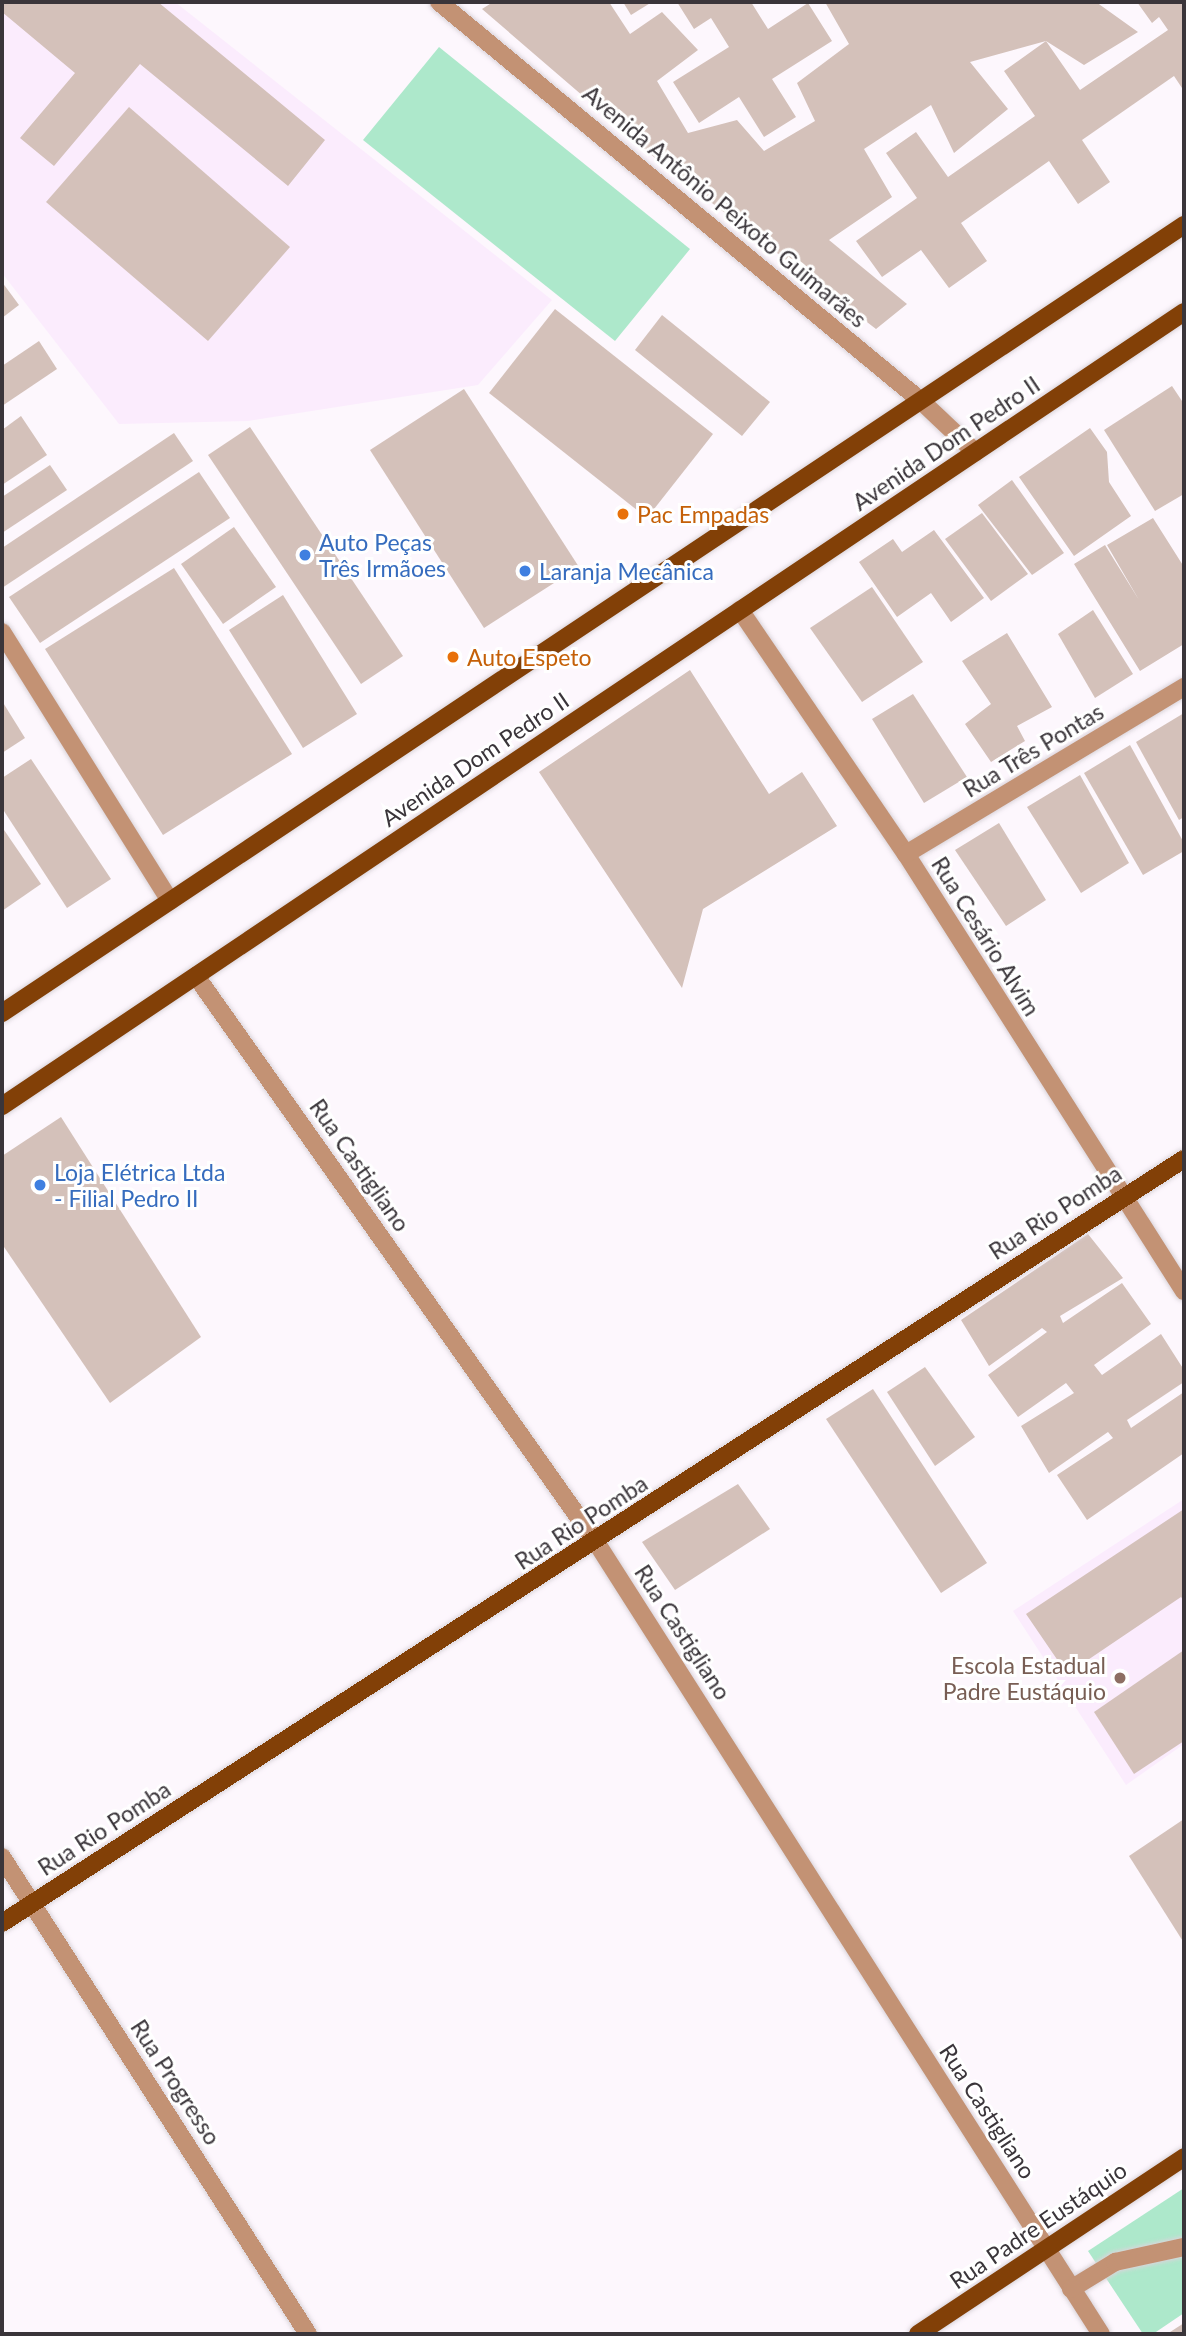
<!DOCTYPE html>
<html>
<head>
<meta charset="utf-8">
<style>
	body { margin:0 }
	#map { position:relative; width:1186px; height:2336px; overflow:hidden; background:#fdf7fd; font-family:Lato,sans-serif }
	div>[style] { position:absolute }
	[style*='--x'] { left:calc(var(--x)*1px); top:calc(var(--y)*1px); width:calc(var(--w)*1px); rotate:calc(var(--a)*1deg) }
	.built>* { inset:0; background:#fbecfd }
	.green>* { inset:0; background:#ade8cb }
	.building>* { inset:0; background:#d4c1ba }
	.roads { filter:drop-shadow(0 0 2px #dad4da) drop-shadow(0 0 2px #dad4da) }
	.minor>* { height:18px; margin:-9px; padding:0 9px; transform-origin:9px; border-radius:9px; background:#c39274 }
	.major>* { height:18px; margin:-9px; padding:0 9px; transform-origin:9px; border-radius:9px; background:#824007 }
	.dots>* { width:19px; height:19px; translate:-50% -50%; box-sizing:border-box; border:4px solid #fff; border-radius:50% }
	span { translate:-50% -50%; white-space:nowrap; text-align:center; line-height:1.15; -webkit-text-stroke:6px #fff; paint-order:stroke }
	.street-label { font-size:23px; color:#3a353a }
	.food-label { font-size:23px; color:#c56008 }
	.left { translate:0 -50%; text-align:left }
	.shop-label { font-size:23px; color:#366cbe }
	.education-label { font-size:23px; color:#785e54 }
	.right { translate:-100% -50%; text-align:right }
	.frame { position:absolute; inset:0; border:4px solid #3a353a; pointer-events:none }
</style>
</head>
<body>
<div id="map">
	<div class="built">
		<i style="clip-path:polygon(2px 2px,175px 2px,552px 300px,478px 385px,248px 421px,119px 424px,2px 273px)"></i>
		<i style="clip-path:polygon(1184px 1499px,1184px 1744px,1126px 1785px,1013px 1611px)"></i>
	</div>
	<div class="green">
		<i style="clip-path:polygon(439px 47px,690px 249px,615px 341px,363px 140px)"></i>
		<i style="clip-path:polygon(1184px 2188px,1184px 2313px,1153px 2334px,1143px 2334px,1088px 2251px)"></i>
	</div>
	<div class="building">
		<i style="clip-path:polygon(2px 2px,158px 2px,325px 140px,288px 186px,140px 64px,54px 166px,20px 138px,75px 73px,2px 12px)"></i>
		<i style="clip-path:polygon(493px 2px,609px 2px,630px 34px,662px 12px,698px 50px,657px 81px,688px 133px,737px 120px,764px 151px,815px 121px,797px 83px,849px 44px,825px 2px,1096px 2px,1138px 32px,1084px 65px,1046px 41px,970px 62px,1008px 109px,954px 153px,931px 105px,864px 149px,892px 197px,829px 240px,907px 304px,876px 329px,669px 170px,482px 9px)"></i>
		<i style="clip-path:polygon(623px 2px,652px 2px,631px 15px)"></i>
		<i style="clip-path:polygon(677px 2px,751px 2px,768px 29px,808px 3px,832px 41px,772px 79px,796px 117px,764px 137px,739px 97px,699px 123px,673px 82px,729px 47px,711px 18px,694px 29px)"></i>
		<i style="clip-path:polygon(1137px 2px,1184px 2px,1184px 91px,1174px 76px,1082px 140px,1110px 182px,1078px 204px,1049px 161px,961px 223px,987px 261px,949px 288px,921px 250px,882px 277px,856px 241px,917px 198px,886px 153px,916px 132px,948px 177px,1035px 116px,1004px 71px,1046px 41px,1080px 90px,1168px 30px,1159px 17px,1152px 23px)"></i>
		<i style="clip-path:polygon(129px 107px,290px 247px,208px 341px,46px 202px)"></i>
		<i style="clip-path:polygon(2px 282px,19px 305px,2px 318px)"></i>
		<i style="clip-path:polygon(555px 309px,713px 434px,647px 518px,489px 393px)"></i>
		<i style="clip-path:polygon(662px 315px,770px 402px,742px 436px,635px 350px)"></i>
		<i style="clip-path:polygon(39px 341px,57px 369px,2px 406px,2px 366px)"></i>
		<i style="clip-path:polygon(1172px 386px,1184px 404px,1184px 494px,1155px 511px,1104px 430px)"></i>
		<i style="clip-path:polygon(464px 389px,579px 567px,484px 628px,370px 450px)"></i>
		<i style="clip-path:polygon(21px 416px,47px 455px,2px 485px,2px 430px)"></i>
		<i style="clip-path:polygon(250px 427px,403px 656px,361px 684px,208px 455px)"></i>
		<i style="clip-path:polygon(1090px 428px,1107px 452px,1109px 482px,1131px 516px,1074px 556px,1019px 477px)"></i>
		<i style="clip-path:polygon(174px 433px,193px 461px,2px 588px,2px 548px)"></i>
		<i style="clip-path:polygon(50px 465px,67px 490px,2px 533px,2px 497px)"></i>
		<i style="clip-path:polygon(199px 472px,230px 518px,40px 643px,9px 597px)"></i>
		<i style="clip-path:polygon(1012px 480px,1064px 553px,1032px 575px,978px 505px)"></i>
		<i style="clip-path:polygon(982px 513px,1028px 574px,991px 601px,945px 539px)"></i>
		<i style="clip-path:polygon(1153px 518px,1184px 567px,1184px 644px,1140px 671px,1074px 564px,1105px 545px,1139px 600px,1107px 545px)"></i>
		<i style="clip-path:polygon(234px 527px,276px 587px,223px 624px,181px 564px)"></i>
		<i style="clip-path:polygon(934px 530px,984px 598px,951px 622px,931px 593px,897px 617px,859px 562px,893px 539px,902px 552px)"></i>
		<i style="clip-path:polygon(174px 568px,292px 754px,163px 835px,45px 649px)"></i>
		<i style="clip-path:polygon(872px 587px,923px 662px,862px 702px,810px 628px)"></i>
		<i style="clip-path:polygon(283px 595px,357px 714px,303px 748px,229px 630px)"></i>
		<i style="clip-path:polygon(1093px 610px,1133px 674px,1095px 698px,1058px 634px)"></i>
		<i style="clip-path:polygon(1007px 633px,1052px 707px,1017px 726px,1025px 741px,991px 762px,965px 724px,991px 704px,962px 661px)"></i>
		<i style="clip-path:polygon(690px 670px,769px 794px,802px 772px,837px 826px,703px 909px,682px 988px,539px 772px)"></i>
		<i style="clip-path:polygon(913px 694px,967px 777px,924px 803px,872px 719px)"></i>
		<i style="clip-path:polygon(2px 701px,25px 738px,2px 753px)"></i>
		<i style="clip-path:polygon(1184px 713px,1184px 817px,1179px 820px,1136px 742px)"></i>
		<i style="clip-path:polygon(1130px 745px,1184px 843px,1184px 851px,1143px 875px,1084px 773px)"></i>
		<i style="clip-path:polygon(31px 759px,111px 879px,67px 908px,2px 808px,2px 778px)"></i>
		<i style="clip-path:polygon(1080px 775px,1129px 863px,1081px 893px,1027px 807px)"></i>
		<i style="clip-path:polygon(999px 823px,1046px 900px,1006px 926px,955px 850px)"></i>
		<i style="clip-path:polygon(2px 827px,41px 884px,2px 911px)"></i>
		<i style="clip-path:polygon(61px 1117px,201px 1337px,110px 1403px,2px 1244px,2px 1156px)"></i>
		<i style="clip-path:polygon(1088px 1234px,1123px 1278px,1060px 1316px,1063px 1323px,1122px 1283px,1151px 1324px,1094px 1365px,1102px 1375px,1161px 1334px,1184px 1370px,1184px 1382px,1127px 1420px,1131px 1428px,1184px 1392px,1184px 1453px,1087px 1520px,1057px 1475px,1113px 1438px,1108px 1432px,1049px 1473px,1021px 1426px,1074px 1393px,1066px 1383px,1018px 1417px,988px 1375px,1047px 1332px,1042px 1328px,989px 1366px,961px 1320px)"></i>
		<i style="clip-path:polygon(925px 1367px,975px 1437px,935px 1466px,887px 1392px)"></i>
		<i style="clip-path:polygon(873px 1389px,987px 1563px,941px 1593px,826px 1419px)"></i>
		<i style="clip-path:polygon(738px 1484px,770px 1529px,675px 1590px,642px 1542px)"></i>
		<i style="clip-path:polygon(1184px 1509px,1184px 1601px,1181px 1597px,1067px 1674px,1026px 1614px)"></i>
		<i style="clip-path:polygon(1184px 1650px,1184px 1741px,1134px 1774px,1094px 1712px)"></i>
		<i style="clip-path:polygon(1184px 1819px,1184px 1943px,1129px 1856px)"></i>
		<i style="clip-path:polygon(1184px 2323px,1184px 2334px,1167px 2334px)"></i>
	</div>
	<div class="roads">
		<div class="minor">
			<i style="--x:439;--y:2;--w:624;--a:39.61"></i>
			<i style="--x:920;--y:400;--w:76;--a:43.4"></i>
			<i style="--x:740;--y:610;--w:295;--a:55.8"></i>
			<i style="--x:906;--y:854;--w:518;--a:57.54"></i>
			<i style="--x:2;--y:632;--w:317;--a:58"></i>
			<i style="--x:906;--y:854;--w:324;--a:-31"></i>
			<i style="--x:196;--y:976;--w:693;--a:54.75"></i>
			<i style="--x:596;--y:1542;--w:939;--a:57.48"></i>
			<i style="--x:2;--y:1857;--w:567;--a:57.32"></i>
			<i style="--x:1071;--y:2289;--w:52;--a:-31.5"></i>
			<i style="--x:1115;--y:2262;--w:71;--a:-12.3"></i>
		</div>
		<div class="major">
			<i style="--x:2;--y:1013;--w:1421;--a:-33.69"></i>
			<i style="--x:2;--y:1106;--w:1424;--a:-33.89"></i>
			<i style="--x:2;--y:1923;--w:1407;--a:-32.88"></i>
			<i style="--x:918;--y:2334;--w:320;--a:-33.6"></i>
		</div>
	</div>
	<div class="dots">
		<i style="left:623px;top:514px;background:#e8710a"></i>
		<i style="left:305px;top:555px;background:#3f7fe0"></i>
		<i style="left:525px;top:571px;background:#3f7fe0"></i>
		<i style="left:453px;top:657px;background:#e8710a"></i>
		<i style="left:40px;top:1185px;background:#3f7fe0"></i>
		<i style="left:1120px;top:1678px;background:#8d6e63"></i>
	</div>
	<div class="street-label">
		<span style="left:725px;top:206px;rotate:40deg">Avenida Antônio Peixoto Guimarães</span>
		<span style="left:946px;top:443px;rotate:-34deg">Avenida Dom Pedro II</span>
		<span style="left:1033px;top:750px;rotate:-31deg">Rua Três Pontas</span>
		<span style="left:475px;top:759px;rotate:-34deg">Avenida Dom Pedro II</span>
		<span style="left:986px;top:936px;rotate:58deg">Rua Cesário Alvim</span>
		<span style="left:360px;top:1165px;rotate:55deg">Rua Castigliano</span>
		<span style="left:1055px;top:1212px;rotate:-33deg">Rua Rio Pomba</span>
		<span style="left:581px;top:1522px;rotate:-33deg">Rua Rio Pomba</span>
		<span style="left:683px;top:1632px;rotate:57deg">Rua Castigliano</span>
		<span style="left:104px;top:1828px;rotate:-33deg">Rua Rio Pomba</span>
		<span style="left:176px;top:2082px;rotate:57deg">Rua Progresso</span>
		<span style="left:988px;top:2111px;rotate:57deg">Rua Castigliano</span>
		<span style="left:1038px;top:2225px;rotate:-34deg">Rua Padre Eustáquio</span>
	</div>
	<div class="food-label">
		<span class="left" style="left:637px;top:514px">Pac Empadas</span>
		<span class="left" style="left:467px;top:657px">Auto Espeto</span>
	</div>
	<div class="shop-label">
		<span class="left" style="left:319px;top:555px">Auto Peças<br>Três Irmãoes</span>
		<span class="left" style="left:539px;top:571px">Laranja Mecânica</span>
		<span class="left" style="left:54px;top:1185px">Loja Elétrica Ltda<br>- Filial Pedro II</span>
	</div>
	<div class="education-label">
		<span class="right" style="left:1106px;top:1678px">Escola Estadual<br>Padre Eustáquio</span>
	</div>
	<div class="frame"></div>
</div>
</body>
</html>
